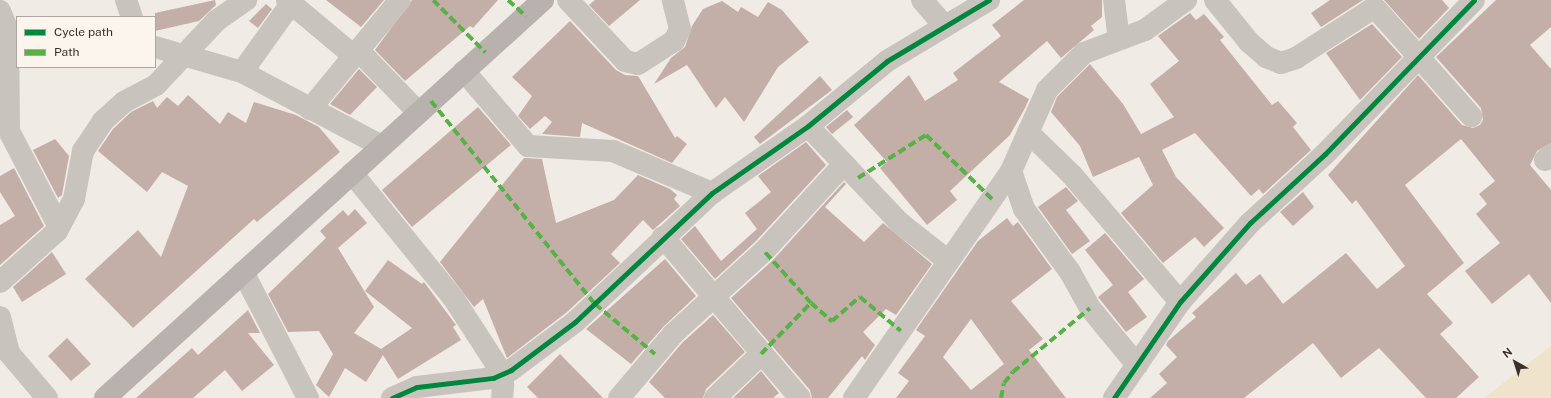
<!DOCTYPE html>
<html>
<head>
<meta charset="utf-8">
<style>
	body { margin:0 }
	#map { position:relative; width:1551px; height:398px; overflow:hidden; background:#f0ebe5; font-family:"Public Sans",sans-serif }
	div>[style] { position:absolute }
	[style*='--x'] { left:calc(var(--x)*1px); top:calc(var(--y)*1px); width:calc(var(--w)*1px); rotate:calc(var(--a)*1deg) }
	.sand>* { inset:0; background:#efe3cc }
	.building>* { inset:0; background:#c3afa7 }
	.minor>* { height:22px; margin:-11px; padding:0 11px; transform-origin:11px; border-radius:11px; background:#c9c3be }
	.major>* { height:22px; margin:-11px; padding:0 11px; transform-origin:11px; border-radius:11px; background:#b8b1ad }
	.quiet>* { height:4px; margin-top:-2px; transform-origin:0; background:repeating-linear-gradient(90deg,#57b246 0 8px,transparent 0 12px) }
	.cycleway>* { height:5px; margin:-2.5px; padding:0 2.5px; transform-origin:2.5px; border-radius:2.5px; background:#00873e }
	span { translate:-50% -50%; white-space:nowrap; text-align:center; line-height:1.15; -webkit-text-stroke:4px #fbf5ee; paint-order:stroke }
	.legend { position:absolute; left:16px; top:16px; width:140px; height:52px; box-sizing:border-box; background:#fbf5ee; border:1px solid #aea6a0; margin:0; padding:5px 7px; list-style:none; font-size:12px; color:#3b302b }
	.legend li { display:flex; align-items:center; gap:8px; height:20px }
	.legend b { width:20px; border:1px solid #aea6a0 }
	.north { position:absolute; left:1495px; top:342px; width:40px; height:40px; -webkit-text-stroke:3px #fbf5ee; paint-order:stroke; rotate:321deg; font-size:11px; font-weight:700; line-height:16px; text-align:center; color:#3b302b }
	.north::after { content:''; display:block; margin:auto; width:14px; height:18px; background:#3b302b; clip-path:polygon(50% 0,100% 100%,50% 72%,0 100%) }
</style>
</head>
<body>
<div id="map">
	<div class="sand">
		<i style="clip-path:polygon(1551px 346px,1551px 398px,1484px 398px)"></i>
	</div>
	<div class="building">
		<i style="clip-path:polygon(215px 0,216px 5px,199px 21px,155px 31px,155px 13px)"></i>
		<i style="clip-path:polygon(326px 0,384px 0,361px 27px)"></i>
		<i style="clip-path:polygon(412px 0,498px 0,473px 28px,470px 26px,405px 81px,375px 50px)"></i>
		<i style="clip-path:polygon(595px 0,640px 0,609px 26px,589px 5px)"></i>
		<i style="clip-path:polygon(1024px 0,1102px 0,1102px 17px,1091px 26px,1094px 30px,1061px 58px,1047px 41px,999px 82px,1029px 99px,1025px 108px,1010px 135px,950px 191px,957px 200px,927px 225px,880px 168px,887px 162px,854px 125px,909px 75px,925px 101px,958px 80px,953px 73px,1001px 36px,992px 25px)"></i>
		<i style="clip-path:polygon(1330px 0,1363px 0,1321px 27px,1311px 13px)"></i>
		<i style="clip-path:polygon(1384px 0,1442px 0,1449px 8px,1419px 39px)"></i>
		<i style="clip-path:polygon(1496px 0,1551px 0,1551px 27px,1530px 45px,1551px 69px,1551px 143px,1537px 151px,1530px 165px,1551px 190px,1551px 303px,1529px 274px,1492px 304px,1465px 271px,1500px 243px,1476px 214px,1487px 204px,1479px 194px,1495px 181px,1461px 139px,1405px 185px,1464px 263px,1427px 294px,1453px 323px,1440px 334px,1479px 377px,1456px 398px,1426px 398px,1379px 348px,1341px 378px,1313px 343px,1244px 398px,1150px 398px,1167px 383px,1159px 374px,1177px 357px,1166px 345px,1168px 341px,1196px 317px,1192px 313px,1236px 273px,1246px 285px,1260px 274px,1283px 304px,1346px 253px,1377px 289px,1405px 266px,1356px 200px,1352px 204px,1328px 175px,1418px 75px,1462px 125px,1473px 128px,1480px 125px,1483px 120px,1481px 108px,1436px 57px)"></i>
		<i style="clip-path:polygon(722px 1px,738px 12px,741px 7px,758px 17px,768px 2px,782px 10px,809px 42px,778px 67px,744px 122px,725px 97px,716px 108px,687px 65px,654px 84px,671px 58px,685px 47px,692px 26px,703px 9px)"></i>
		<i style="clip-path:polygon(266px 4px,272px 9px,258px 28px,249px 21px)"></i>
		<i style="clip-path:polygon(1190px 13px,1196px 20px,1204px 14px,1224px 37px,1220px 40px,1272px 105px,1278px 101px,1297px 123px,1293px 127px,1311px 150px,1263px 194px,1259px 189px,1251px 196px,1195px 133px,1162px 150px,1176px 177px,1224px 228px,1204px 247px,1195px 237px,1163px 263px,1121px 213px,1153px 185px,1139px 157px,1093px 177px,1080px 146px,1051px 112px,1057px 97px,1090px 64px,1123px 104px,1141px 134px,1174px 117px,1150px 84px,1179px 61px,1158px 36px)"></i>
		<i style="clip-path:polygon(570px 21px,616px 70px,625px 75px,638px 76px,675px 138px,677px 136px,687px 144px,672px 163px,582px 123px,580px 137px,542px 134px,552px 122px,545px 116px,530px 129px,518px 116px,532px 96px,512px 77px)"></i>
		<i style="clip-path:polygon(1372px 24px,1402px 57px,1360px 100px,1326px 53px)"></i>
		<i style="clip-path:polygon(359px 69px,377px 87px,350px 115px,330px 104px)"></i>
		<i style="clip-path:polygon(820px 76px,832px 90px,760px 144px,754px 137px)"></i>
		<i style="clip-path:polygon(188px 95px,220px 124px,228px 112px,246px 123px,254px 102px,296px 115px,319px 127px,340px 152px,257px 222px,254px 219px,133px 328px,85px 279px,138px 230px,161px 257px,188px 186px,162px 172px,147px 192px,98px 151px,113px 129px,131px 112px,153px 101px,157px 108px,167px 97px,178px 106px)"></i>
		<i style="clip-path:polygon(478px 107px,511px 145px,412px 227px,382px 190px)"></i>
		<i style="clip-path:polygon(847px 110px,853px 117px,832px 134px,826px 127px)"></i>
		<i style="clip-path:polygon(55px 139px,69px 156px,62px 195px,58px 198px,33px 150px)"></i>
		<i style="clip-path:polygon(806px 142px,826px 165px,755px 242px,715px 279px,681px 239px,695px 226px,721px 261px,757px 229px,745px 213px,771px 192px,758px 176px)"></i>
		<i style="clip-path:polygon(524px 158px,542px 159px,556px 223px,614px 200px,638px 175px,670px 189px,677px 195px,674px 199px,680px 206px,653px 230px,643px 220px,611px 254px,620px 263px,567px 312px,507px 358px,483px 299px,474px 307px,440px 262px)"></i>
		<i style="clip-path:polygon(14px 168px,44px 226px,0 265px,0 225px,15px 216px,0 192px,0 176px)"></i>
		<i style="clip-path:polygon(844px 182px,846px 184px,825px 207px,864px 242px,883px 223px,932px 264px,896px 315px,886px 309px,863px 332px,875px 345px,865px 360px,862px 356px,828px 398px,812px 398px,810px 390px,731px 298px,773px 260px)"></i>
		<i style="clip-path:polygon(1066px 187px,1078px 201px,1066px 210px,1090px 241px,1072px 254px,1038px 207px)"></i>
		<i style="clip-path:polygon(1303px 192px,1314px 207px,1293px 226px,1280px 212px)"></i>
		<i style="clip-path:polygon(355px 209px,367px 223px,338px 248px,374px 307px,354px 333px,381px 349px,412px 328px,365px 291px,388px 260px,422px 284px,424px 282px,456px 325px,453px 327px,461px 340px,398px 379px,383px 355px,366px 382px,345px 368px,329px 397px,316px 385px,333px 354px,319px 331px,288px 332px,268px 294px,326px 238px,320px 231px,343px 210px,348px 216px)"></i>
		<i style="clip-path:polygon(evenodd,1007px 218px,1013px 226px,1018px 222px,1052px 269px,1011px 301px,1043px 339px,1029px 350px,1066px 398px,896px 398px,909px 381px,898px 373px,925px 336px,916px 330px,978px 241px,1007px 218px,971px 319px,1004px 364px,971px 390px,943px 357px,971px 319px)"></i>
		<i style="clip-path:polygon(1105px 233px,1144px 279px,1128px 292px,1147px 317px,1126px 332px,1098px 297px,1113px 285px,1085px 250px)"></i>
		<i style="clip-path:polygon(52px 252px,66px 274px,22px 302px,13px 287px)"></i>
		<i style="clip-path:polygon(665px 259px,696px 296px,664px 326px,631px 364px,586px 329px)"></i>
		<i style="clip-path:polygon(248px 310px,260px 333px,248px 333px,274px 365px,242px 391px,225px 370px,193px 398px,136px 398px,192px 348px,198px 355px)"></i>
		<i style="clip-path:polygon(713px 315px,745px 352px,706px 389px,703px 398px,665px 398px,649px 382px,682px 343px)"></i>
		<i style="clip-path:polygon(67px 338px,91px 364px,71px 381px,48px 356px)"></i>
		<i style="clip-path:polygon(560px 354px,603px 398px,538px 398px,527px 387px)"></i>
		<i style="clip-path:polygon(761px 371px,779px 393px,773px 398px,733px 398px)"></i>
	</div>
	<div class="minor">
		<i style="--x:126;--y:0;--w:18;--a:71"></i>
		<i style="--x:287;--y:0;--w:87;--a:39.9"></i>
		<i style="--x:568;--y:0;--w:83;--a:46.9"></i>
		<i style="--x:625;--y:61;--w:13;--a:13"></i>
		<i style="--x:638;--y:64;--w:43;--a:-32.6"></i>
		<i style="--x:674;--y:41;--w:13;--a:-63"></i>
		<i style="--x:680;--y:29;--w:30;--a:-104"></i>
		<i style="--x:922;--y:0;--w:35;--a:49"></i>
		<i style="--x:1114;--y:0;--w:39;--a:83"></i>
		<i style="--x:1215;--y:0;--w:54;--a:51"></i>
		<i style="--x:1249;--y:42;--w:23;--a:41"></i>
		<i style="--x:1266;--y:57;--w:16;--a:22"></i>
		<i style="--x:1281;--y:63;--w:16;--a:-18"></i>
		<i style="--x:1296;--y:58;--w:87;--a:-32.8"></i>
		<i style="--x:1369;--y:11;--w:8;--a:-7"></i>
		<i style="--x:1377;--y:10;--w:142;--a:48.4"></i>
		<i style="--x:0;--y:11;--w:22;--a:68"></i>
		<i style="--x:8;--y:31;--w:100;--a:89.4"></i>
		<i style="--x:9;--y:131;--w:108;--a:62.5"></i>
		<i style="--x:155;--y:47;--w:91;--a:16"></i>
		<i style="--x:242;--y:72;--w:158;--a:27.9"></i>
		<i style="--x:359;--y:51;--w:85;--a:46"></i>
		<i style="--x:464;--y:71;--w:99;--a:49.5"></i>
		<i style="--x:528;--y:146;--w:85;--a:3.4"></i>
		<i style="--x:613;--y:151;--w:108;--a:23"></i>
		<i style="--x:242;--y:72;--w:82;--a:-54.4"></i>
		<i style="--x:310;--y:109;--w:141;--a:-50.5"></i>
		<i style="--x:808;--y:126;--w:134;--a:46.5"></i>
		<i style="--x:900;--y:223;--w:60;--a:38.2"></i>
		<i style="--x:1028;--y:132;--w:62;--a:44.3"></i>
		<i style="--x:1072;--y:175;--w:167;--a:49.6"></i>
		<i style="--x:1545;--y:160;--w:8;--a:-40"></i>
		<i style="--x:1011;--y:171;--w:40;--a:71.1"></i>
		<i style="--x:1024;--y:209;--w:78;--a:53.9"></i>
		<i style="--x:1070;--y:272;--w:41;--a:60.9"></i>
		<i style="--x:1090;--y:308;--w:74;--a:50.5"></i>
		<i style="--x:352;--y:173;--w:162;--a:51"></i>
		<i style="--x:454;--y:299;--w:81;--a:57.1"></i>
		<i style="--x:498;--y:367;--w:19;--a:74"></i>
		<i style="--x:503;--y:385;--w:13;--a:94"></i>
		<i style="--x:663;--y:237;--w:211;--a:49.6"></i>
		<i style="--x:243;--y:272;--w:142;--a:62.7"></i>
		<i style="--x:0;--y:282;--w:76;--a:-41.8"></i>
		<i style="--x:57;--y:231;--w:36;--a:-62"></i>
		<i style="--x:74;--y:199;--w:49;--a:-79.4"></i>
		<i style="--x:83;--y:151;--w:36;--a:-56"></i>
		<i style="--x:103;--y:121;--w:28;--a:-42"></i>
		<i style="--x:124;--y:102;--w:36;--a:-28"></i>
		<i style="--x:156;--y:85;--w:88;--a:-46.8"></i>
		<i style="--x:216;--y:21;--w:37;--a:-35"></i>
		<i style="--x:0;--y:317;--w:37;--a:76"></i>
		<i style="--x:9;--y:353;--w:59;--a:49.8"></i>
		<i style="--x:392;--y:398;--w:27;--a:-24"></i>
		<i style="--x:417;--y:387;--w:77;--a:-6.8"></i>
		<i style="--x:493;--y:378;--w:20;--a:-24"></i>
		<i style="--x:511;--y:370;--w:80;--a:-36.9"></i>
		<i style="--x:575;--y:322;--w:188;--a:-43.3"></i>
		<i style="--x:712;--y:193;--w:117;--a:-34.9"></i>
		<i style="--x:808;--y:126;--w:102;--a:-39.4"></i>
		<i style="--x:887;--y:61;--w:119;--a:-30.9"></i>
		<i style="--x:619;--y:398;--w:84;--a:-49.8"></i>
		<i style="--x:673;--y:334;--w:123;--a:-42.4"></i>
		<i style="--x:764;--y:251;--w:118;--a:-47.4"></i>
		<i style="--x:715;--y:398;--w:64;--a:-43.7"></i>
		<i style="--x:854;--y:398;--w:276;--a:-55.3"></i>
		<i style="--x:1011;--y:171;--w:89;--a:-66"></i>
		<i style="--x:1047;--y:90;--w:52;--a:-45"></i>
		<i style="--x:1084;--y:53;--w:65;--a:-20.7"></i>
		<i style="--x:1145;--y:30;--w:51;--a:-36.2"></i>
		<i style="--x:1114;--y:398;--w:116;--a:-55.5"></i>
		<i style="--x:1180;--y:302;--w:106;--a:-48.5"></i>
		<i style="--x:1250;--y:223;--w:102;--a:-42.6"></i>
		<i style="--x:1325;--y:154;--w:214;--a:-45.9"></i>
	</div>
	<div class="major">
		<i style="--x:105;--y:398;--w:592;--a:-42.26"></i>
	</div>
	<div class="quiet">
		<i style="--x:433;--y:0;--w:74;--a:45"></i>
		<i style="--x:508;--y:0;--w:24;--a:42"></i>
		<i style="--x:431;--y:101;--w:261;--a:51.1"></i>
		<i style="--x:595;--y:304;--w:78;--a:39.8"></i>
		<i style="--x:858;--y:178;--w:80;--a:-32.3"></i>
		<i style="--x:926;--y:135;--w:92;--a:44.1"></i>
		<i style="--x:811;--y:303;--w:28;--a:41"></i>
		<i style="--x:832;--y:321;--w:37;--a:-41"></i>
		<i style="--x:860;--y:297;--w:53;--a:39.7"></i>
		<i style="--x:761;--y:354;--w:71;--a:-45.6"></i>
		<i style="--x:811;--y:303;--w:70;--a:-132.1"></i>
		<i style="--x:1001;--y:398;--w:15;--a:-79"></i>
		<i style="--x:1004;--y:383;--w:14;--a:-51"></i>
		<i style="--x:1013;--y:372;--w:100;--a:-39.7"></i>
	</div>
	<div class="cycleway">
		<i style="--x:392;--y:398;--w:27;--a:-24"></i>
		<i style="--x:417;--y:387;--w:77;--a:-6.8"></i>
		<i style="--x:493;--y:378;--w:20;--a:-24"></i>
		<i style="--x:511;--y:370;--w:80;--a:-36.9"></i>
		<i style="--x:575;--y:322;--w:188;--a:-43.3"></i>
		<i style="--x:712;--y:193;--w:117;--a:-34.9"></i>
		<i style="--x:808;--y:126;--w:102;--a:-39.4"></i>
		<i style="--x:887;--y:61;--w:119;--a:-30.9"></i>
		<i style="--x:1114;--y:398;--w:116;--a:-55.5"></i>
		<i style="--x:1180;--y:302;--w:106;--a:-48.5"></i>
		<i style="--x:1250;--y:223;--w:102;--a:-42.6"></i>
		<i style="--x:1325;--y:154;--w:214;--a:-45.9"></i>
	</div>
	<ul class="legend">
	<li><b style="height:5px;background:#00873e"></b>Cycle path</li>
	<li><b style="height:5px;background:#57b246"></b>Path</li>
	</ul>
	<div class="north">N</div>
</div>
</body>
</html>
